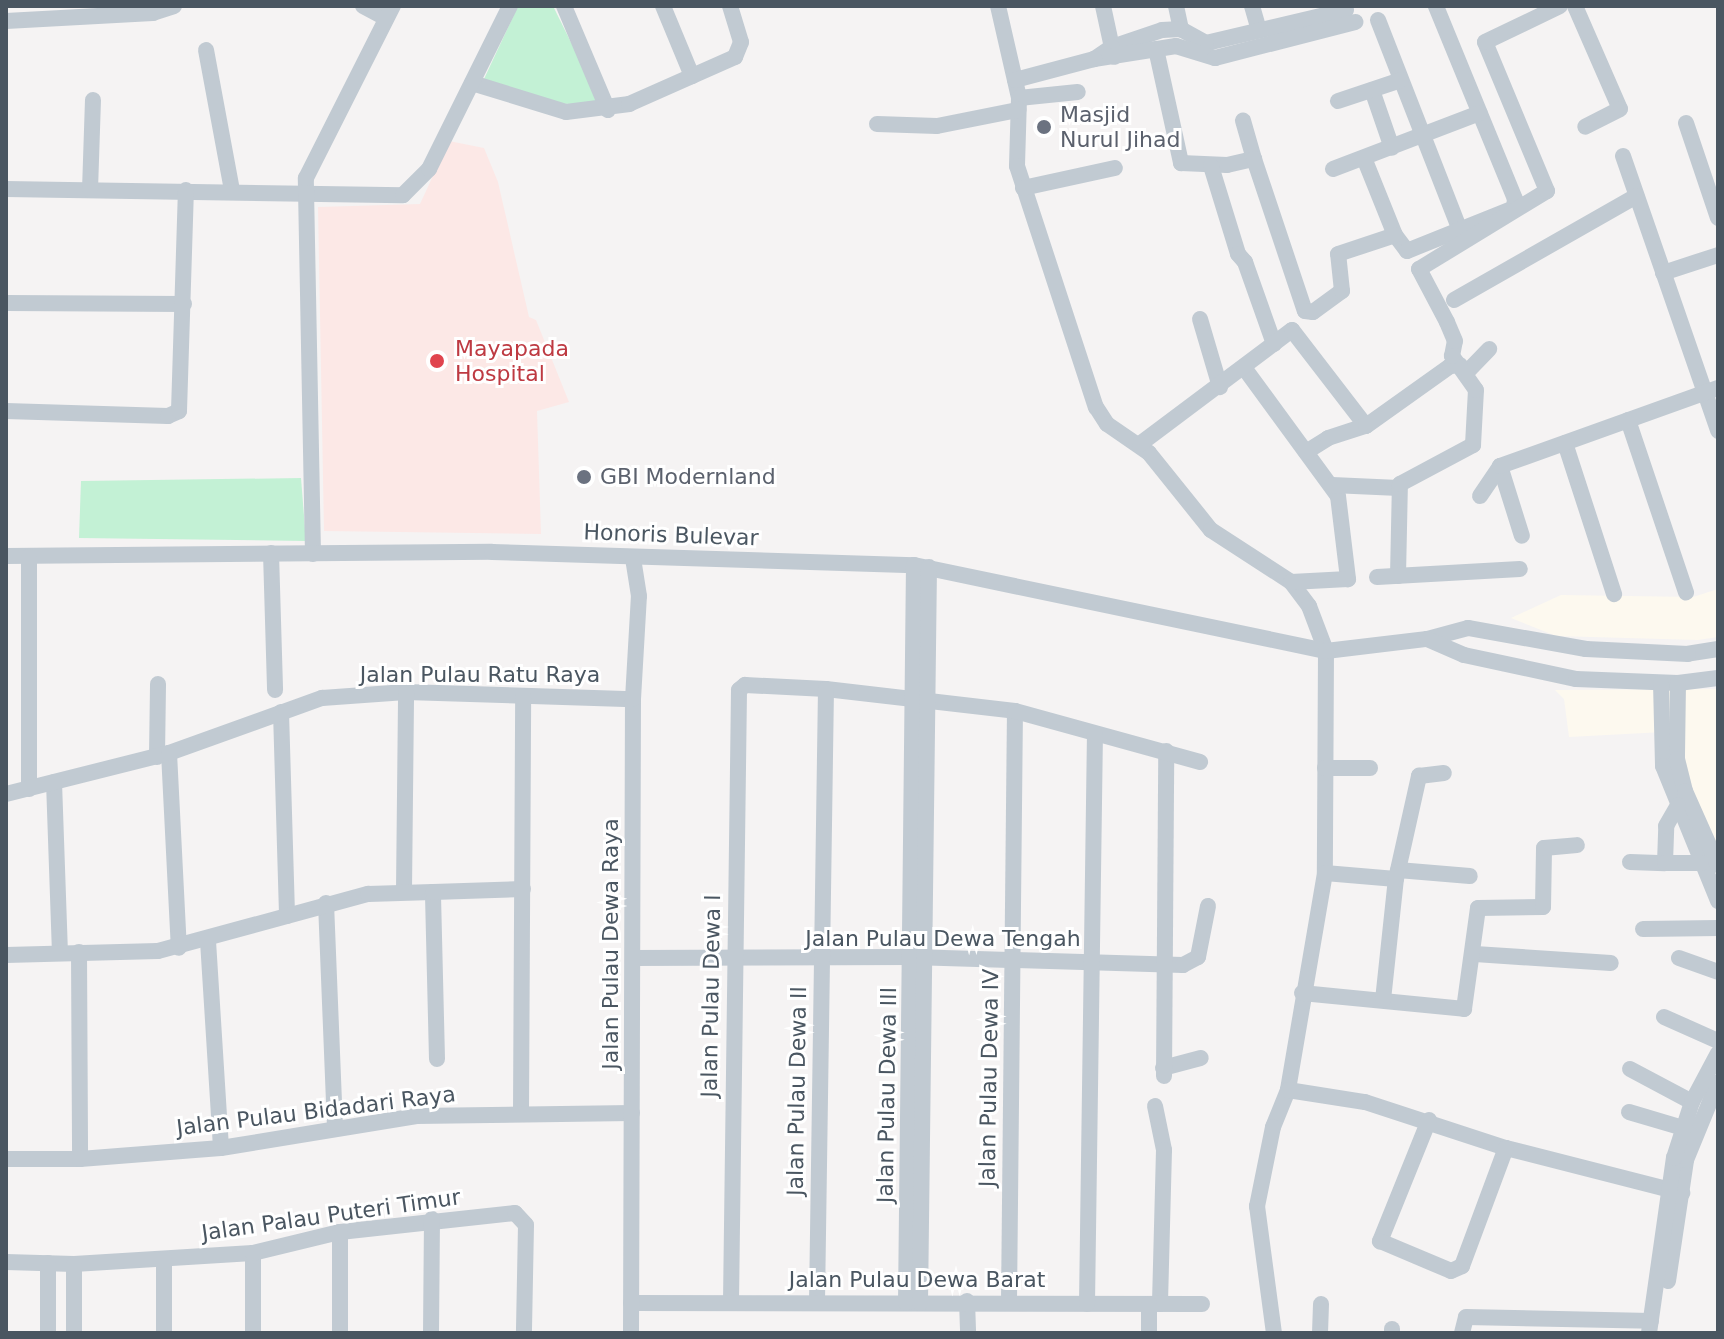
<!DOCTYPE html>
<html>
<head>
<meta charset="utf-8">
<style>
	body { margin:0 }
	#map { position:relative; width:1724px; height:1339px; overflow:hidden; background:#f5f3f3; font-family:"DejaVu Sans",sans-serif }
	div>[style] { position:absolute }
	[style*='--x'] { left:calc(var(--x)*1px); top:calc(var(--y)*1px); width:calc(var(--w)*1px); rotate:calc(var(--a)*1deg) }
	.commercial>* { inset:0; background:#fdf9ef }
	.medical>* { inset:0; background:#fce8e6 }
	.green>* { inset:0; background:#c3f1d5 }
	.minor>* { height:16px; margin:-8px; padding:0 8px; transform-origin:8px; border-radius:8px; background:#c1cad2 }
	.dots>* { width:22px; height:22px; translate:-50% -50%; box-sizing:border-box; border:4px solid #fff; border-radius:50% }
	span { translate:-50% -50%; white-space:nowrap; text-align:center; line-height:1.15; -webkit-text-stroke:6px #fff; paint-order:stroke }
	.worship-label { font-size:22px; color:#5b616d }
	.left { translate:0 -50%; text-align:left }
	.health-label { font-size:22px; color:#be3a42 }
	.street-label { font-size:22px; color:#4a5661 }
	.frame { position:absolute; inset:0; border:8px solid #4a5661; pointer-events:none }
</style>
</head>
<body>
<div id="map">
	<div class="commercial">
		<i style="clip-path:polygon(1718px 589px,1718px 637px,1698px 640px,1556px 636px,1511px 618px,1561px 595px,1693px 597px)"></i>
		<i style="clip-path:polygon(1718px 689px,1718px 854px,1685px 774px,1682px 731px,1569px 737px,1564px 699px,1555px 690px)"></i>
	</div>
	<div class="medical">
		<i style="clip-path:polygon(449px 141px,484px 148px,498px 182px,529px 317px,536px 320px,569px 402px,537px 411px,541px 534px,324px 531px,318px 207px,420px 204px)"></i>
	</div>
	<div class="green">
		<i style="clip-path:polygon(518px 6px,553px 6px,602px 105px,542px 103px,484px 79px)"></i>
		<i style="clip-path:polygon(301px 478px,306px 541px,79px 538px,81px 481px)"></i>
	</div>
	<div class="minor">
		<i style="--x:363;--y:6;--w:26;--a:28"></i>
		<i style="--x:564;--y:6;--w:113;--a:67.1"></i>
		<i style="--x:663;--y:6;--w:76;--a:67.5"></i>
		<i style="--x:998;--y:6;--w:94;--a:77.1"></i>
		<i style="--x:1019;--y:98;--w:68;--a:91.7"></i>
		<i style="--x:1017;--y:166;--w:254;--a:71.9"></i>
		<i style="--x:1096;--y:407;--w:20;--a:57"></i>
		<i style="--x:1107;--y:424;--w:51;--a:34.6"></i>
		<i style="--x:1149;--y:453;--w:99;--a:51.2"></i>
		<i style="--x:1211;--y:530;--w:95;--a:33"></i>
		<i style="--x:1291;--y:582;--w:30;--a:53"></i>
		<i style="--x:1309;--y:606;--w:48;--a:69.3"></i>
		<i style="--x:1326;--y:651;--w:222;--a:90.3"></i>
		<i style="--x:1325;--y:873;--w:220;--a:99.7"></i>
		<i style="--x:1288;--y:1090;--w:40;--a:112"></i>
		<i style="--x:1273;--y:1127;--w:81;--a:101.4"></i>
		<i style="--x:1257;--y:1206;--w:128;--a:82.4"></i>
		<i style="--x:1103;--y:6;--w:52;--a:77.8"></i>
		<i style="--x:1176;--y:6;--w:24;--a:78"></i>
		<i style="--x:1252;--y:6;--w:25;--a:74"></i>
		<i style="--x:1575;--y:6;--w:112;--a:66.4"></i>
		<i style="--x:1620;--y:109;--w:39;--a:153"></i>
		<i style="--x:1346;--y:10;--w:144;--a:166.7"></i>
		<i style="--x:1206;--y:43;--w:29;--a:-151"></i>
		<i style="--x:1181;--y:29;--w:19;--a:177"></i>
		<i style="--x:1162;--y:30;--w:53;--a:161.2"></i>
		<i style="--x:1112;--y:47;--w:22;--a:146"></i>
		<i style="--x:1094;--y:59;--w:83;--a:-9"></i>
		<i style="--x:1176;--y:46;--w:41;--a:17.1"></i>
		<i style="--x:1215;--y:58;--w:145;--a:-14.4"></i>
		<i style="--x:1378;--y:20;--w:225;--a:68.7"></i>
		<i style="--x:6;--y:21;--w:147;--a:-3.1"></i>
		<i style="--x:153;--y:13;--w:22;--a:-18"></i>
		<i style="--x:1156;--y:49;--w:117;--a:77.6"></i>
		<i style="--x:1181;--y:163;--w:46;--a:2.5"></i>
		<i style="--x:1227;--y:165;--w:28;--a:-13"></i>
		<i style="--x:1254;--y:159;--w:40;--a:-106"></i>
		<i style="--x:206;--y:50;--w:142;--a:79.5"></i>
		<i style="--x:1015;--y:80;--w:82;--a:-14.9"></i>
		<i style="--x:472;--y:83;--w:98;--a:17.1"></i>
		<i style="--x:566;--y:112;--w:64;--a:-7.2"></i>
		<i style="--x:629;--y:104;--w:116;--a:-23.9"></i>
		<i style="--x:735;--y:57;--w:16;--a:-68"></i>
		<i style="--x:741;--y:42;--w:38;--a:-107"></i>
		<i style="--x:1372;--y:90;--w:61;--a:71"></i>
		<i style="--x:1019;--y:98;--w:59;--a:-5.8"></i>
		<i style="--x:1338;--y:101;--w:66;--a:-18.4"></i>
		<i style="--x:1686;--y:123;--w:100;--a:71.4"></i>
		<i style="--x:877;--y:124;--w:60;--a:1.9"></i>
		<i style="--x:937;--y:126;--w:83;--a:-11.2"></i>
		<i style="--x:1623;--y:156;--w:291;--a:70.9"></i>
		<i style="--x:1364;--y:158;--w:83;--a:68.1"></i>
		<i style="--x:1395;--y:235;--w:20;--a:53"></i>
		<i style="--x:1407;--y:251;--w:115;--a:-21.9"></i>
		<i style="--x:1514;--y:208;--w:9;--a:-84"></i>
		<i style="--x:1515;--y:199;--w:209;--a:-112.3"></i>
		<i style="--x:1254;--y:159;--w:160;--a:71.5"></i>
		<i style="--x:1305;--y:311;--w:8;--a:7"></i>
		<i style="--x:1313;--y:312;--w:36;--a:-36"></i>
		<i style="--x:1342;--y:291;--w:37;--a:-96"></i>
		<i style="--x:1338;--y:254;--w:60;--a:-18.4"></i>
		<i style="--x:1211;--y:166;--w:92;--a:72.9"></i>
		<i style="--x:1238;--y:254;--w:11;--a:49"></i>
		<i style="--x:1245;--y:262;--w:87;--a:70.5"></i>
		<i style="--x:1333;--y:169;--w:157;--a:-20.9"></i>
		<i style="--x:1023;--y:188;--w:94;--a:-12.3"></i>
		<i style="--x:6;--y:189;--w:397;--a:0.9"></i>
		<i style="--x:403;--y:195;--w:37;--a:-45"></i>
		<i style="--x:429;--y:169;--w:182;--a:-63.6"></i>
		<i style="--x:90;--y:190;--w:90;--a:-88.1"></i>
		<i style="--x:1663;--y:273;--w:58;--a:-18.1"></i>
		<i style="--x:1454;--y:300;--w:210;--a:-29.7"></i>
		<i style="--x:6;--y:303;--w:178;--a:0.3"></i>
		<i style="--x:1200;--y:319;--w:71;--a:73.6"></i>
		<i style="--x:1245;--y:369;--w:157;--a:53.8"></i>
		<i style="--x:1338;--y:496;--w:84;--a:83.1"></i>
		<i style="--x:1348;--y:579;--w:57;--a:177"></i>
		<i style="--x:1467;--y:372;--w:32;--a:-46"></i>
		<i style="--x:6;--y:411;--w:162;--a:1.8"></i>
		<i style="--x:168;--y:416;--w:12;--a:-24"></i>
		<i style="--x:179;--y:411;--w:221;--a:-88.2"></i>
		<i style="--x:1628;--y:420;--w:182;--a:71.4"></i>
		<i style="--x:1565;--y:443;--w:159;--a:72"></i>
		<i style="--x:1140;--y:444;--w:190;--a:-36.9"></i>
		<i style="--x:1292;--y:330;--w:121;--a:52.4"></i>
		<i style="--x:1306;--y:452;--w:26;--a:-32"></i>
		<i style="--x:1328;--y:438;--w:40;--a:-18"></i>
		<i style="--x:1366;--y:426;--w:103;--a:-35.5"></i>
		<i style="--x:1450;--y:366;--w:10;--a:-6"></i>
		<i style="--x:1500;--y:466;--w:73;--a:72.6"></i>
		<i style="--x:1332;--y:485;--w:67;--a:2.6"></i>
		<i style="--x:1480;--y:496;--w:36;--a:-56"></i>
		<i style="--x:1500;--y:466;--w:232;--a:-19.7"></i>
		<i style="--x:271;--y:553;--w:137;--a:88.3"></i>
		<i style="--x:313;--y:554;--w:376;--a:-91.1"></i>
		<i style="--x:306;--y:178;--w:193;--a:-63.2"></i>
		<i style="--x:6;--y:556;--w:486;--a:-0.5"></i>
		<i style="--x:492;--y:552;--w:422;--a:1.8"></i>
		<i style="--x:914;--y:565;--w:421;--a:11.8"></i>
		<i style="--x:1326;--y:651;--w:102;--a:-6.8"></i>
		<i style="--x:29;--y:557;--w:232;--a:90"></i>
		<i style="--x:1398;--y:576;--w:92;--a:-88.8"></i>
		<i style="--x:1400;--y:484;--w:83;--a:-28.1"></i>
		<i style="--x:1473;--y:445;--w:55;--a:-86.9"></i>
		<i style="--x:1476;--y:390;--w:42;--a:-125.2"></i>
		<i style="--x:1452;--y:356;--w:15;--a:-79"></i>
		<i style="--x:1455;--y:341;--w:21;--a:-113"></i>
		<i style="--x:1447;--y:322;--w:60;--a:-117.8"></i>
		<i style="--x:1419;--y:269;--w:150;--a:-31.4"></i>
		<i style="--x:1547;--y:191;--w:161;--a:-112.6"></i>
		<i style="--x:1485;--y:42;--w:83;--a:-25.6"></i>
		<i style="--x:1377;--y:577;--w:143;--a:-3.2"></i>
		<i style="--x:1718;--y:649;--w:30;--a:171"></i>
		<i style="--x:1688;--y:654;--w:102;--a:-177.2"></i>
		<i style="--x:1586;--y:649;--w:120;--a:-169.9"></i>
		<i style="--x:1468;--y:628;--w:42;--a:165"></i>
		<i style="--x:1427;--y:639;--w:40;--a:23.4"></i>
		<i style="--x:1464;--y:655;--w:115;--a:12.1"></i>
		<i style="--x:1576;--y:679;--w:102;--a:2.2"></i>
		<i style="--x:1678;--y:683;--w:40;--a:-7.1"></i>
		<i style="--x:1661;--y:683;--w:83;--a:88.6"></i>
		<i style="--x:1663;--y:766;--w:146;--a:67.8"></i>
		<i style="--x:1678;--y:683;--w:76;--a:90.8"></i>
		<i style="--x:1677;--y:759;--w:33;--a:76"></i>
		<i style="--x:1685;--y:791;--w:81;--a:66"></i>
		<i style="--x:281;--y:712;--w:204;--a:88.3"></i>
		<i style="--x:169;--y:753;--w:195;--a:87.1"></i>
		<i style="--x:157;--y:757;--w:73;--a:-89.2"></i>
		<i style="--x:1325;--y:768;--w:45;--a:0"></i>
		<i style="--x:54;--y:782;--w:171;--a:88"></i>
		<i style="--x:6;--y:794;--w:168;--a:-14.1"></i>
		<i style="--x:169;--y:753;--w:163;--a:-19.8"></i>
		<i style="--x:322;--y:698;--w:84;--a:-4.1"></i>
		<i style="--x:406;--y:692;--w:227;--a:1.8"></i>
		<i style="--x:1630;--y:862;--w:35;--a:2"></i>
		<i style="--x:1665;--y:863;--w:37;--a:-88"></i>
		<i style="--x:1666;--y:826;--w:24;--a:-60"></i>
		<i style="--x:1665;--y:863;--w:36;--a:0"></i>
		<i style="--x:1398;--y:870;--w:72;--a:4.8"></i>
		<i style="--x:1325;--y:873;--w:71;--a:4.8"></i>
		<i style="--x:404;--y:891;--w:199;--a:-89.4"></i>
		<i style="--x:326;--y:903;--w:225;--a:87.7"></i>
		<i style="--x:1643;--y:929;--w:75;--a:-0.8"></i>
		<i style="--x:208;--y:941;--w:207;--a:86.4"></i>
		<i style="--x:79;--y:952;--w:207;--a:89.7"></i>
		<i style="--x:1475;--y:954;--w:136;--a:3.8"></i>
		<i style="--x:6;--y:955;--w:152;--a:-1.5"></i>
		<i style="--x:158;--y:951;--w:218;--a:-15.2"></i>
		<i style="--x:368;--y:894;--w:65;--a:-1.8"></i>
		<i style="--x:633;--y:958;--w:278;--a:-0.2"></i>
		<i style="--x:911;--y:957;--w:272;--a:1.7"></i>
		<i style="--x:1183;--y:965;--w:17;--a:-28"></i>
		<i style="--x:1198;--y:957;--w:52;--a:-78.9"></i>
		<i style="--x:1679;--y:958;--w:41;--a:19.7"></i>
		<i style="--x:1302;--y:993;--w:163;--a:5.6"></i>
		<i style="--x:1464;--y:1009;--w:102;--a:-82.1"></i>
		<i style="--x:1478;--y:908;--w:65;--a:-0.9"></i>
		<i style="--x:1543;--y:907;--w:59;--a:-89"></i>
		<i style="--x:1544;--y:848;--w:33;--a:-5"></i>
		<i style="--x:1383;--y:1000;--w:122;--a:-83.9"></i>
		<i style="--x:1396;--y:879;--w:106;--a:-77.4"></i>
		<i style="--x:1419;--y:776;--w:25;--a:-7"></i>
		<i style="--x:1664;--y:1017;--w:59;--a:24"></i>
		<i style="--x:437;--y:1059;--w:167;--a:-91.4"></i>
		<i style="--x:433;--y:892;--w:90;--a:-1.9"></i>
		<i style="--x:1163;--y:1068;--w:39;--a:-15"></i>
		<i style="--x:1630;--y:1069;--w:70;--a:28"></i>
		<i style="--x:1164;--y:1076;--w:325;--a:-89.6"></i>
		<i style="--x:1288;--y:1090;--w:78;--a:8.9"></i>
		<i style="--x:1365;--y:1102;--w:148;--a:18.1"></i>
		<i style="--x:1506;--y:1148;--w:182;--a:14.3"></i>
		<i style="--x:1155;--y:1106;--w:45;--a:78.4"></i>
		<i style="--x:1164;--y:1150;--w:154;--a:91.5"></i>
		<i style="--x:521;--y:1111;--w:415;--a:-89.7"></i>
		<i style="--x:1629;--y:1112;--w:56;--a:16.5"></i>
		<i style="--x:1429;--y:1120;--w:131;--a:112"></i>
		<i style="--x:1380;--y:1241;--w:77;--a:22.9"></i>
		<i style="--x:1451;--y:1271;--w:12;--a:-24"></i>
		<i style="--x:1462;--y:1266;--w:126;--a:-69.6"></i>
		<i style="--x:6;--y:1159;--w:74;--a:0"></i>
		<i style="--x:80;--y:1159;--w:141;--a:-4.5"></i>
		<i style="--x:221;--y:1148;--w:198;--a:-9.3"></i>
		<i style="--x:416;--y:1116;--w:216;--a:-0.8"></i>
		<i style="--x:253;--y:1253;--w:80;--a:90"></i>
		<i style="--x:6;--y:1262;--w:68;--a:1.7"></i>
		<i style="--x:74;--y:1264;--w:179;--a:-3.5"></i>
		<i style="--x:253;--y:1253;--w:89;--a:-13.6"></i>
		<i style="--x:340;--y:1232;--w:176;--a:-6.2"></i>
		<i style="--x:515;--y:1213;--w:16;--a:47"></i>
		<i style="--x:526;--y:1225;--w:108;--a:91.1"></i>
		<i style="--x:74;--y:1264;--w:69;--a:90"></i>
		<i style="--x:1668;--y:1281;--w:122;--a:-81.5"></i>
		<i style="--x:1686;--y:1160;--w:84;--a:-67.7"></i>
		<i style="--x:967;--y:1301;--w:32;--a:88"></i>
		<i style="--x:1009;--y:1301;--w:590;--a:-89.42"></i>
		<i style="--x:731;--y:1302;--w:612;--a:-89.25"></i>
		<i style="--x:739;--y:690;--w:8;--a:-40"></i>
		<i style="--x:745;--y:685;--w:81;--a:2.8"></i>
		<i style="--x:826;--y:689;--w:190;--a:6.6"></i>
		<i style="--x:1015;--y:711;--w:192;--a:15.4"></i>
		<i style="--x:817;--y:1302;--w:613;--a:-89.16"></i>
		<i style="--x:631;--y:1303;--w:571;--a:0.1"></i>
		<i style="--x:906;--y:1303;--w:738;--a:-89.38"></i>
		<i style="--x:920;--y:1303;--w:736;--a:-89.3"></i>
		<i style="--x:1087;--y:1304;--w:570;--a:-89.2"></i>
		<i style="--x:1149;--y:1304;--w:29;--a:90"></i>
		<i style="--x:48;--y:1333;--w:70;--a:-90"></i>
		<i style="--x:164;--y:1333;--w:74;--a:-90"></i>
		<i style="--x:340;--y:1333;--w:101;--a:-90"></i>
		<i style="--x:431;--y:1333;--w:114;--a:-89.5"></i>
		<i style="--x:631;--y:1333;--w:634;--a:-89.82"></i>
		<i style="--x:633;--y:699;--w:103;--a:-86.7"></i>
		<i style="--x:639;--y:596;--w:39;--a:-99"></i>
		<i style="--x:1320;--y:1333;--w:29;--a:-88"></i>
		<i style="--x:1392;--y:1333;--w:4;--a:-90"></i>
		<i style="--x:1462;--y:1333;--w:16;--a:-76"></i>
		<i style="--x:1466;--y:1317;--w:185;--a:1.2"></i>
		<i style="--x:1649;--y:1333;--w:177;--a:-81.9"></i>
		<i style="--x:1674;--y:1158;--w:59;--a:-72.2"></i>
		<i style="--x:1692;--y:1102;--w:55;--a:-62"></i>
	</div>
	<div class="dots">
		<i style="left:1044px;top:127px;background:#6b7280"></i>
		<i style="left:437px;top:361px;background:#e0444e"></i>
		<i style="left:584px;top:477px;background:#6b7280"></i>
	</div>
	<div class="worship-label">
		<span class="left" style="left:1060px;top:127px">Masjid<br>Nurul Jihad</span>
		<span class="left" style="left:600px;top:477px">GBI Modernland</span>
	</div>
	<div class="health-label">
		<span class="left" style="left:455px;top:361px">Mayapada<br>Hospital</span>
	</div>
	<div class="street-label">
		<span style="left:671px;top:535px;rotate:2deg">Honoris Bulevar</span>
		<span style="left:480px;top:675px">Jalan Pulau Ratu Raya</span>
		<span style="left:943px;top:939px">Jalan Pulau Dewa Tengah</span>
		<span style="left:611px;top:944px;rotate:-90deg">Jalan Pulau Dewa Raya</span>
		<span style="left:711px;top:996px;rotate:-89deg">Jalan Pulau Dewa I</span>
		<span style="left:989px;top:1078px;rotate:-89deg">Jalan Pulau Dewa IV</span>
		<span style="left:797px;top:1091px;rotate:-89deg">Jalan Pulau Dewa II</span>
		<span style="left:887px;top:1095px;rotate:-89deg">Jalan Pulau Dewa III</span>
		<span style="left:316px;top:1111px;rotate:-7deg">Jalan Pulau Bidadari Raya</span>
		<span style="left:331px;top:1215px;rotate:-8deg">Jalan Palau Puteri Timur</span>
		<span style="left:917px;top:1280px">Jalan Pulau Dewa Barat</span>
	</div>
	<div class="frame"></div>
</div>
</body>
</html>
